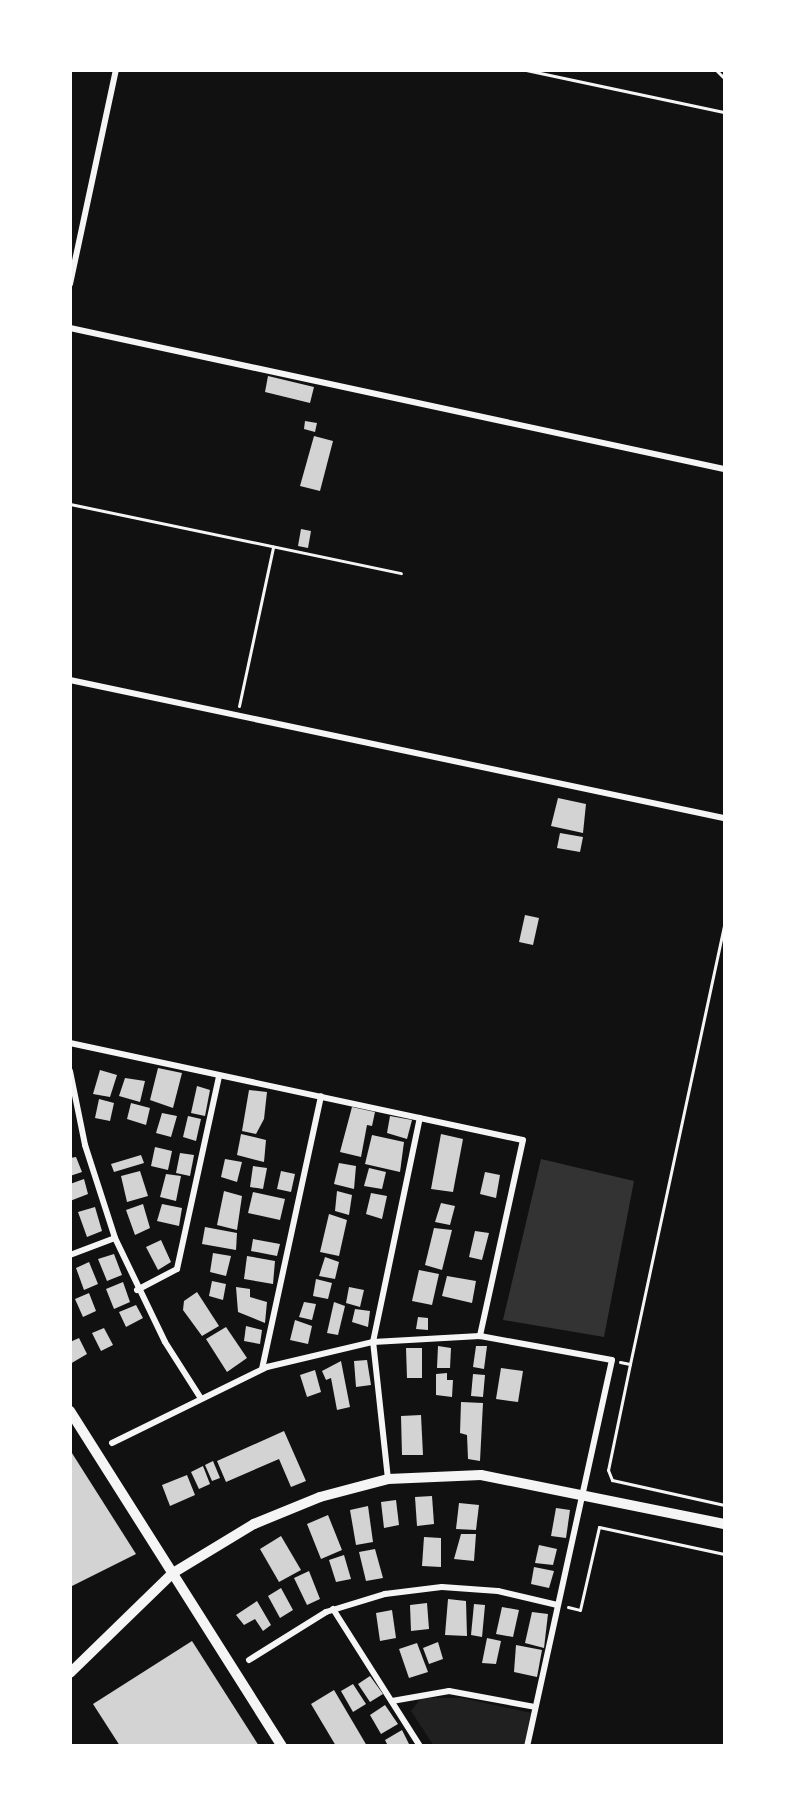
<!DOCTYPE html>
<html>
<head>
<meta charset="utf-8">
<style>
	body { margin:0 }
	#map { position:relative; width:795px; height:1816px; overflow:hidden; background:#111; font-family:Merriweather,serif }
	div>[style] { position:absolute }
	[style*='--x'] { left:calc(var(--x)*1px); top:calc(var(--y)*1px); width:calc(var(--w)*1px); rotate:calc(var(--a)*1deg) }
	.green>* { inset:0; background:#202020 }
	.water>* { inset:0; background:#333 }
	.building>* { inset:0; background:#d3d3d3 }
	.path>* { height:3px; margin:-1.5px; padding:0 1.5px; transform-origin:1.5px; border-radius:1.5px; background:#f5f5f5 }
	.minor>* { height:6px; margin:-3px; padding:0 3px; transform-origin:3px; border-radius:3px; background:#f5f5f5 }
	.tertiary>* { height:10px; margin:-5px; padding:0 5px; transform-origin:5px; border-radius:5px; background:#f5f5f5 }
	span { translate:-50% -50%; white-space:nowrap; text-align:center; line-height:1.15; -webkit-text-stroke:6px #fff; paint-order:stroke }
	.frame { position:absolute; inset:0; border:72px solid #fff; pointer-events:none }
</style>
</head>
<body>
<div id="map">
	<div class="green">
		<i style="clip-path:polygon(421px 1698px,462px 1698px,531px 1713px,524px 1745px,434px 1746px,411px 1711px)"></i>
	</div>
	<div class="water">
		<i style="clip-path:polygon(541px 1159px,634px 1181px,604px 1337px,503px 1320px)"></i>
	</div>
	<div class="building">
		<i style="clip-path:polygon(268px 376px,314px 387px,310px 403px,265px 392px)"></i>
		<i style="clip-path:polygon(305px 421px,317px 423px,315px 432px,304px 429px)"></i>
		<i style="clip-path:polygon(314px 436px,333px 441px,320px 491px,300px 486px)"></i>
		<i style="clip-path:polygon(301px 529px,311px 531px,308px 548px,298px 546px)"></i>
		<i style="clip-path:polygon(558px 798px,586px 804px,583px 833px,551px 826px)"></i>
		<i style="clip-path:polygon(560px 833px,583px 837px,580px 852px,557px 848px)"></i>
		<i style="clip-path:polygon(525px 915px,539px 918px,533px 945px,519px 942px)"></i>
		<i style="clip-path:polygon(158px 1068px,182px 1073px,173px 1108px,150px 1100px)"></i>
		<i style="clip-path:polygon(100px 1070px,117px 1075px,110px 1097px,93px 1094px)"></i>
		<i style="clip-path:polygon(125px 1078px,145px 1081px,140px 1102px,119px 1096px)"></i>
		<i style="clip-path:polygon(197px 1086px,210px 1090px,205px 1116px,191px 1113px)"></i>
		<i style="clip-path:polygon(249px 1090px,267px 1092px,264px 1119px,256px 1134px,242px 1131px)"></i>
		<i style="clip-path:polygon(99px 1099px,114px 1103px,110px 1121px,95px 1118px)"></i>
		<i style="clip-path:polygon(131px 1103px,150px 1108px,146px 1125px,127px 1119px)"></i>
		<i style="clip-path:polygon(352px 1107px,375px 1112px,372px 1126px,367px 1125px,361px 1157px,340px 1152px)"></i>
		<i style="clip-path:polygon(162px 1113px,177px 1116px,171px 1137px,156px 1133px)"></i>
		<i style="clip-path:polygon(188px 1116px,201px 1119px,196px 1141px,183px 1137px)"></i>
		<i style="clip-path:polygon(390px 1116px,412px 1120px,407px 1139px,387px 1133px)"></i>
		<i style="clip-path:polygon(241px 1134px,266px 1140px,264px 1162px,237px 1155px)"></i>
		<i style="clip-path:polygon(441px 1134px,463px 1139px,453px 1192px,431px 1189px)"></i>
		<i style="clip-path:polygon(372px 1135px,404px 1142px,400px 1172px,365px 1164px)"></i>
		<i style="clip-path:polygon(155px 1147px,172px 1151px,168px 1170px,151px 1166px)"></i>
		<i style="clip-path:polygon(180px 1153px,194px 1155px,190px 1176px,176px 1173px)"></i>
		<i style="clip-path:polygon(141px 1155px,144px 1163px,114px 1172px,111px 1164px)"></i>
		<i style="clip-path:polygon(76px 1157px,82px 1172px,70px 1176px,70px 1158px)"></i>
		<i style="clip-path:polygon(225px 1159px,242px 1162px,237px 1182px,221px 1177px)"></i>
		<i style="clip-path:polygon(339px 1163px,356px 1166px,354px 1189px,334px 1184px)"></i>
		<i style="clip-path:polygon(253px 1166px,267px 1168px,263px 1189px,250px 1187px)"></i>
		<i style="clip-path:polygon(369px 1168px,386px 1172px,382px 1189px,364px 1186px)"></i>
		<i style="clip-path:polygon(140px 1171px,148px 1196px,127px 1202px,121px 1176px)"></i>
		<i style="clip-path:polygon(281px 1171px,295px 1174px,291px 1192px,277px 1189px)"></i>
		<i style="clip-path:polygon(485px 1172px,500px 1175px,496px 1198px,480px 1194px)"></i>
		<i style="clip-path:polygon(166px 1174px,181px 1176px,176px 1201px,160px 1197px)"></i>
		<i style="clip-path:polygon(84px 1179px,88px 1194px,70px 1201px,70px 1184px)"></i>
		<i style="clip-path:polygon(224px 1191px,242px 1196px,237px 1230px,217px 1225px)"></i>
		<i style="clip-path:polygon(337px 1191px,352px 1195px,349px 1215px,335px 1211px)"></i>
		<i style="clip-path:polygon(253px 1192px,285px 1199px,280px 1220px,248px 1213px)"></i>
		<i style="clip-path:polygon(371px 1193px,387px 1196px,382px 1219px,366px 1214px)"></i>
		<i style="clip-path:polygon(441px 1203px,455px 1206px,450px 1225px,435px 1222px)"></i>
		<i style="clip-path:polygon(143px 1204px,150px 1228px,135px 1235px,126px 1210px)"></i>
		<i style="clip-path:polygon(162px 1204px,182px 1208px,179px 1226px,157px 1221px)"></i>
		<i style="clip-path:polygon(95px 1207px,102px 1231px,87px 1237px,78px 1212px)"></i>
		<i style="clip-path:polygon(329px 1214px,347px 1220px,339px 1256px,320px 1252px)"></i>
		<i style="clip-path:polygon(205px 1227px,237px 1233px,236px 1250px,202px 1244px)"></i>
		<i style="clip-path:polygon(434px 1228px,452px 1230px,442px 1270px,425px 1265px)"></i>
		<i style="clip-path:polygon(475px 1231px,489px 1233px,482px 1260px,469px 1257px)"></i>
		<i style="clip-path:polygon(253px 1239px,280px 1244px,277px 1256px,251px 1251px)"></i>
		<i style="clip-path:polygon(161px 1240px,171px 1262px,158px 1270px,146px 1247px)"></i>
		<i style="clip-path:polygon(213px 1253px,231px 1256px,226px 1276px,210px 1272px)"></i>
		<i style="clip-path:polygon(114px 1254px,122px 1275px,107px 1281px,98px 1259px)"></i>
		<i style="clip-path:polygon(247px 1256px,275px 1261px,273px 1284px,244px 1279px)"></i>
		<i style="clip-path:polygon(325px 1257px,339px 1262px,335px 1279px,319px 1276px)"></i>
		<i style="clip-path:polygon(89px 1262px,98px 1284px,84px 1290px,76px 1268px)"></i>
		<i style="clip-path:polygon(419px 1270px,439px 1274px,432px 1305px,412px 1301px)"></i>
		<i style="clip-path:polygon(447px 1276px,476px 1281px,472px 1303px,442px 1296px)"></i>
		<i style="clip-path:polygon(316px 1279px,332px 1283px,328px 1299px,313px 1296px)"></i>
		<i style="clip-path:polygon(212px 1281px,226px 1284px,223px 1300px,209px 1296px)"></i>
		<i style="clip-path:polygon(123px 1282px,130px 1302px,114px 1309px,106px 1289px)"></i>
		<i style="clip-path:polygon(236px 1287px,250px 1289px,250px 1297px,267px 1302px,265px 1323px,238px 1312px)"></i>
		<i style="clip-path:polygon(349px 1287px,364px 1290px,360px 1307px,346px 1303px)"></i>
		<i style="clip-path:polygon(197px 1292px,219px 1326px,202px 1336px,183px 1310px,184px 1301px)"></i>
		<i style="clip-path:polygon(89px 1293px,96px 1311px,83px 1317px,75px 1299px)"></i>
		<i style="clip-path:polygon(304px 1302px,316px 1304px,312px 1320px,299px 1317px)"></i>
		<i style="clip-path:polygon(334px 1302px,345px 1306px,338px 1335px,327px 1333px)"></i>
		<i style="clip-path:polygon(136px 1305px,143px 1318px,126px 1327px,119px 1312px)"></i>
		<i style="clip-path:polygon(355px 1309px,370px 1311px,368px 1327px,352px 1322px)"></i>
		<i style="clip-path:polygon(418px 1317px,428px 1318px,428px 1330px,416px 1329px)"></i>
		<i style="clip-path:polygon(295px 1320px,312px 1326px,308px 1344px,290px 1340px)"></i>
		<i style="clip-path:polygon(246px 1326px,262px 1330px,260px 1344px,244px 1341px)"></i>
		<i style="clip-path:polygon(226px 1327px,247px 1358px,227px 1372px,206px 1339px)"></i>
		<i style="clip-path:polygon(104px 1328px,113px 1345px,101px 1351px,92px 1333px)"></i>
		<i style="clip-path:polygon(79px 1338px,87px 1354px,70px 1364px,70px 1342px)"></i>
		<i style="clip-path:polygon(438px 1346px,451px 1348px,450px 1368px,437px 1368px)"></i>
		<i style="clip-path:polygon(476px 1346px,487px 1346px,484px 1369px,473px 1367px)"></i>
		<i style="clip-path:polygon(406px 1348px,422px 1348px,422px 1378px,407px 1378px)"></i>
		<i style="clip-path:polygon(367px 1360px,371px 1385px,356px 1387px,354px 1361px)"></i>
		<i style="clip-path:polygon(341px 1361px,350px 1407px,337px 1410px,331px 1378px,326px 1380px,322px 1371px)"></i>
		<i style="clip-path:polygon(501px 1368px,523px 1371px,518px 1402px,496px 1399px)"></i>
		<i style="clip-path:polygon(315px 1370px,321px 1392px,307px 1397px,300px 1375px)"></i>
		<i style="clip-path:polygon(447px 1373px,447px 1380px,453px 1380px,452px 1397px,436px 1395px,436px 1374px)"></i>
		<i style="clip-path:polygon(473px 1374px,485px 1375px,483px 1397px,471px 1396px)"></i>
		<i style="clip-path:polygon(461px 1402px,483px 1403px,480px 1461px,468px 1459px,467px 1435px,460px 1433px)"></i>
		<i style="clip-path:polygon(421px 1415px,423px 1455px,402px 1455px,401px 1416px)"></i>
		<i style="clip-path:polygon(284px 1431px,306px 1481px,291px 1487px,279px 1459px,226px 1482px,217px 1461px)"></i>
		<i style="clip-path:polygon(70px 1450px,136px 1554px,70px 1587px)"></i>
		<i style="clip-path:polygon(213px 1461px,220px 1478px,212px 1481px,205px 1465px)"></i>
		<i style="clip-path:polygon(203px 1466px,210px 1484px,199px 1489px,191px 1472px)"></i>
		<i style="clip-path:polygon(187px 1475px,195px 1495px,170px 1506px,162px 1485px)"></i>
		<i style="clip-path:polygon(432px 1496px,434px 1524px,417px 1526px,415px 1497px)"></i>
		<i style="clip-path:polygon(396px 1500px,399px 1525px,384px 1528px,381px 1502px)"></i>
		<i style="clip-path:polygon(459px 1503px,479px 1505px,476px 1530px,456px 1529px)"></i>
		<i style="clip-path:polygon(368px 1506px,373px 1542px,356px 1545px,350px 1510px)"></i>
		<i style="clip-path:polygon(556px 1508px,570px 1510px,566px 1538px,551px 1536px)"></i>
		<i style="clip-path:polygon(328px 1515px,342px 1550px,321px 1559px,307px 1524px)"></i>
		<i style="clip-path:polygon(461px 1534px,476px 1534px,474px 1561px,454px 1559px)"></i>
		<i style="clip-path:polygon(281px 1536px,301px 1570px,279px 1582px,260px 1549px)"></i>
		<i style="clip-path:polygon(424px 1537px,441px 1538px,441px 1567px,422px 1566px)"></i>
		<i style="clip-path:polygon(539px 1545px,557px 1549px,553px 1565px,535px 1563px)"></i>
		<i style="clip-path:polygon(375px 1549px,383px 1578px,366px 1581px,359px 1552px)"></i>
		<i style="clip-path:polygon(344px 1555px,351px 1579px,336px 1582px,329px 1560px)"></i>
		<i style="clip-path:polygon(534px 1567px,554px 1571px,549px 1588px,531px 1584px)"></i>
		<i style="clip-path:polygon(309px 1571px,320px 1599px,307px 1605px,294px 1578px)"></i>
		<i style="clip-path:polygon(281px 1588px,293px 1610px,280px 1618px,268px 1596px)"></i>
		<i style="clip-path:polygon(448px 1599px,466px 1601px,467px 1636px,445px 1635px)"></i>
		<i style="clip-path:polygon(257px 1601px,271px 1625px,263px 1631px,255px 1619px,244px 1625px,236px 1615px)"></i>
		<i style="clip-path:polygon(427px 1603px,429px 1629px,411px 1631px,410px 1605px)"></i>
		<i style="clip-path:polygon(474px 1604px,485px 1605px,482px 1637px,471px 1635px)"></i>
		<i style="clip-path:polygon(502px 1607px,519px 1610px,513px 1637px,496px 1634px)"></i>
		<i style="clip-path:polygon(392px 1610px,396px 1638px,380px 1641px,376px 1613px)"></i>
		<i style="clip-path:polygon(532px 1612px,548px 1614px,544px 1648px,525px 1643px)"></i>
		<i style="clip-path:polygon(487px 1638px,501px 1641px,496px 1664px,482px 1663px)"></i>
		<i style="clip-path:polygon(192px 1641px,259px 1746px,120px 1746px,93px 1704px)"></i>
		<i style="clip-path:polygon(438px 1642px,443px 1659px,429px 1664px,423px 1648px)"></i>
		<i style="clip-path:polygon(417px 1643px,428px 1672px,409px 1678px,399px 1649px)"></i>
		<i style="clip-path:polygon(516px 1645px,542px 1650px,537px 1677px,514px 1672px)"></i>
		<i style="clip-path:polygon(370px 1676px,383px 1694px,370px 1702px,358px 1684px)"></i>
		<i style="clip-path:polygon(353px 1684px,366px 1704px,353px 1712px,341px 1691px)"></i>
		<i style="clip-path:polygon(334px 1690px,367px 1746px,336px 1746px,311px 1704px)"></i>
		<i style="clip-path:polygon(385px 1705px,398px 1724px,381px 1734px,370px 1715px)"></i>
		<i style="clip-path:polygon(402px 1730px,410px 1746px,388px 1746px,385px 1740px)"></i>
	</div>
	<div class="path">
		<i style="--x:526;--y:70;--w:202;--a:12"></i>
		<i style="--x:716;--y:70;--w:11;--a:45"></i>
		<i style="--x:70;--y:504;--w:338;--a:11.8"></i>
		<i style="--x:239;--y:706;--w:163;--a:-77.9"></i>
		<i style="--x:620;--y:1362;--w:10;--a:11"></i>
		<i style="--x:630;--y:1364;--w:108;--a:101.7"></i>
		<i style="--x:608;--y:1470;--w:11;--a:68"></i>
		<i style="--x:612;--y:1480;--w:115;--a:12.6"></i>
		<i style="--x:630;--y:1364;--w:448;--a:-77.9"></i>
		<i style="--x:568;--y:1607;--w:12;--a:14"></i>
		<i style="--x:580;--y:1610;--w:85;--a:-77.1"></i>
		<i style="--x:599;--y:1527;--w:128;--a:12.2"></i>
	</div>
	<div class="minor">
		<i style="--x:70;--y:284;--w:219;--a:-77.9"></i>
		<i style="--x:70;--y:328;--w:669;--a:12.17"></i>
		<i style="--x:70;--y:680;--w:668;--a:11.92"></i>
		<i style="--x:70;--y:1043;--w:463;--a:12.1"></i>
		<i style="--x:523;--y:1140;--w:201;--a:102.4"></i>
		<i style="--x:70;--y:1071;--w:76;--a:78.5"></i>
		<i style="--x:85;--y:1145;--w:98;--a:72.1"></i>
		<i style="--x:115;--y:1238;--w:115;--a:64.3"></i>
		<i style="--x:165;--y:1342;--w:65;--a:57.5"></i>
		<i style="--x:70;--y:1255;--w:48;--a:-20.7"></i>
		<i style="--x:137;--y:1290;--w:45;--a:-27.7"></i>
		<i style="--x:177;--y:1269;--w:198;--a:-77.7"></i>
		<i style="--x:262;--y:1369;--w:279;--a:-77.8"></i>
		<i style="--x:112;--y:1443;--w:173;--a:-26.1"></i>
		<i style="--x:267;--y:1367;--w:109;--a:-13.3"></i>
		<i style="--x:373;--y:1342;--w:107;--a:-3.2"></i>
		<i style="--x:480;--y:1336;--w:134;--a:10.3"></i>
		<i style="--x:612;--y:1360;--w:395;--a:102.4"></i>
		<i style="--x:388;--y:1479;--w:138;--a:-96.2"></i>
		<i style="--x:373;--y:1342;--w:229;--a:-78.2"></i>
		<i style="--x:333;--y:1609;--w:162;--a:57.6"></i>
		<i style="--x:249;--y:1660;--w:91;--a:-31.9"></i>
		<i style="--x:326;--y:1612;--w:62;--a:-17"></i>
		<i style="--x:385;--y:1594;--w:57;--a:-7"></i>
		<i style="--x:442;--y:1587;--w:56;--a:4.1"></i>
		<i style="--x:498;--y:1591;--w:61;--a:13.3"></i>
		<i style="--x:392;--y:1701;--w:58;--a:-10"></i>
		<i style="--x:449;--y:1691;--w:87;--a:10.5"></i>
	</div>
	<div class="tertiary">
		<i style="--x:70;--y:1411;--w:396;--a:57.7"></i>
		<i style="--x:70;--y:1673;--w:144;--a:-44.2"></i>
		<i style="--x:173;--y:1573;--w:95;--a:-31.2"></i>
		<i style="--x:254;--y:1524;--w:71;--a:-22.2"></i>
		<i style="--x:320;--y:1497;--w:70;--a:-14.8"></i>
		<i style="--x:388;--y:1479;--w:93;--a:-2.5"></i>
		<i style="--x:481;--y:1475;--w:248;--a:11.4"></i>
	</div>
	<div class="frame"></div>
</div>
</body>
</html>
